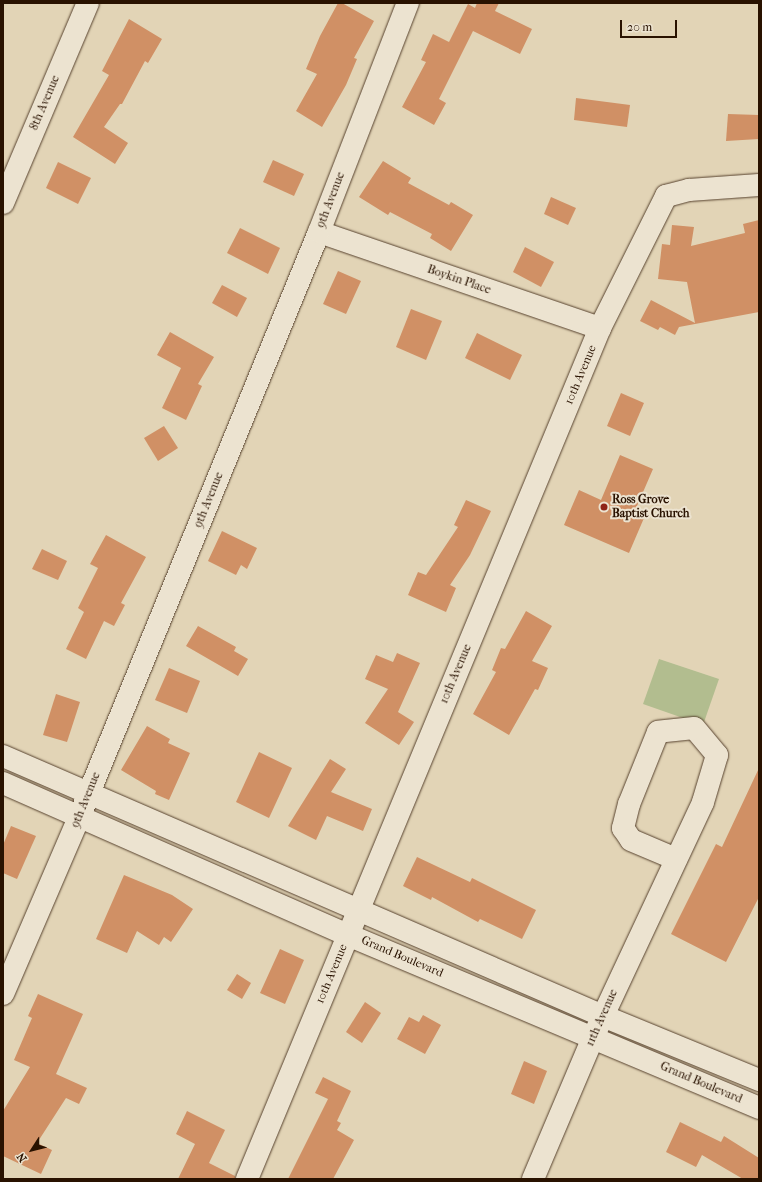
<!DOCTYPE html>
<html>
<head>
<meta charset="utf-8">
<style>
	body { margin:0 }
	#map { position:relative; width:762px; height:1182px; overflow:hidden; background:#e2d4b6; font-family:"IM FELL French Canon",serif }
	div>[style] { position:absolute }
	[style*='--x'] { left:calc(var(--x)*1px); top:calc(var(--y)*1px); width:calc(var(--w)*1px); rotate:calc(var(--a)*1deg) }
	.green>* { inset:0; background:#b2bd8f }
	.building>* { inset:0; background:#d09065 }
	.roads { filter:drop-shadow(0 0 1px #57422e) drop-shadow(0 0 1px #57422e) }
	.minor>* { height:22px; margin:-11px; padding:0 11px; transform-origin:11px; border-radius:11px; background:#ece3d0 }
	.dots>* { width:11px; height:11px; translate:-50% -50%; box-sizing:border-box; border:2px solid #ece3d0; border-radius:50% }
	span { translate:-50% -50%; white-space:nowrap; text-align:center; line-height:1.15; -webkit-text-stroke:4px #ece3d0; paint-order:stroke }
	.street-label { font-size:12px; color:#291200 }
	.poi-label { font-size:12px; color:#291200; font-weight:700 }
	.left { translate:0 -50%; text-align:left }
	.frame { position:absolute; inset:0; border:4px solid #291200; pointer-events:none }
	.north { position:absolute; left:12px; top:1130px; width:40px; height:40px; -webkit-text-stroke:3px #ece3d0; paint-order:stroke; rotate:234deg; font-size:11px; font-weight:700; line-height:16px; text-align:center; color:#291200 }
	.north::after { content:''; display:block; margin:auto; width:14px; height:18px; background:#291200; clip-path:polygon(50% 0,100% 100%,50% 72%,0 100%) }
	.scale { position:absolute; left:620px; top:20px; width:57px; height:18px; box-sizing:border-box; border:2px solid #291200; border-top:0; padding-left:5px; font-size:12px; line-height:14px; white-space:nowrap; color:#291200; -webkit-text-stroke:3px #ece3d0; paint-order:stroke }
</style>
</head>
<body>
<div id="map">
	<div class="green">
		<i style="clip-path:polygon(659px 659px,719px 679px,703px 725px,643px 704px)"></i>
	</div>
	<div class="building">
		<i style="clip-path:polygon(338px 3px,342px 3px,374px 21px,354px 58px,357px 59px,346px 85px,322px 127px,296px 111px,317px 74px,306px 69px,320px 36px)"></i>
		<i style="clip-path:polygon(477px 3px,499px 3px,495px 11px,532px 29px,520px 54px,473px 31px,439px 99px,446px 103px,434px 125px,402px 107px,426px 62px,421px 60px,433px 34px,449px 42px,468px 4px,475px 8px)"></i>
		<i style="clip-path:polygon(129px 19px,162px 39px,148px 63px,145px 61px,122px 104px,120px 104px,104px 127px,128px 143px,115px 164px,73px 137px,109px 75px,102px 71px)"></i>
		<i style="clip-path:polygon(576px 98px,630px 105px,627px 127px,574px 120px)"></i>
		<i style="clip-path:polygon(728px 114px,759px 115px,759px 139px,726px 141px)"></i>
		<i style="clip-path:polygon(273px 160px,304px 174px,294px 196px,263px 182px)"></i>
		<i style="clip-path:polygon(383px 161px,411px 178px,408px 183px,449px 205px,451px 202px,473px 215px,451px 251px,430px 238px,432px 234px,390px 212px,388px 215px,359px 197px)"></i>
		<i style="clip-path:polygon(58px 162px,91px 178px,78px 204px,46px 188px)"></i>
		<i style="clip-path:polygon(551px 197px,576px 208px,568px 225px,544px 214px)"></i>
		<i style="clip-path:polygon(759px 220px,759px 312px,679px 327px,675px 335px,660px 327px,658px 330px,640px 321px,651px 300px,695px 323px,687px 282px,658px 279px,662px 244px,670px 245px,672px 225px,694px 227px,691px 246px,745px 233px,743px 224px)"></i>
		<i style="clip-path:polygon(240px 228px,280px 248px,268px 274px,227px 253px)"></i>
		<i style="clip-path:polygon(525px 247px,554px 262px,541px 287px,513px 272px)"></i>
		<i style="clip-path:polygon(338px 271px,361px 281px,346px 314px,323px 304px)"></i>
		<i style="clip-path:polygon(222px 285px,247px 298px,237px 317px,212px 303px)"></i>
		<i style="clip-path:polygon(411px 309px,442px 321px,426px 360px,396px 347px)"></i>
		<i style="clip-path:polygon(170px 332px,214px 357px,198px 384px,202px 386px,186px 420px,162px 408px,181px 368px,157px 355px)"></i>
		<i style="clip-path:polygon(477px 333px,522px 355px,510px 380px,465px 358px)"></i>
		<i style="clip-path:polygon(621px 393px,644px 403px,630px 436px,607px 426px)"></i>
		<i style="clip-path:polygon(164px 426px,178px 448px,158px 461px,144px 438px)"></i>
		<i style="clip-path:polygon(620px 455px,653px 469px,634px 513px,644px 518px,629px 553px,564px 525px,579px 490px,601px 500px)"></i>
		<i style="clip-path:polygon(466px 500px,491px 511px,470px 555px,450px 585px,456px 588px,446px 612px,408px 595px,418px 572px,426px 575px,458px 527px,454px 525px)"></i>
		<i style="clip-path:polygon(222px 531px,257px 548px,247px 569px,241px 565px,236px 575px,208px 561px)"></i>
		<i style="clip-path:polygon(106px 535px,146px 557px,121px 603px,125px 605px,114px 626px,104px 621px,86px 659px,66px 649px,84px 612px,78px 608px,98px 568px,90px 564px)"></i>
		<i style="clip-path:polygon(42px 549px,67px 561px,58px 580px,32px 569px)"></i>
		<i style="clip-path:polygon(526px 611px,552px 626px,532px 661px,548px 668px,538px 690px,535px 689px,509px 735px,473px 714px,496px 672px,492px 670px,501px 648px,505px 649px)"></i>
		<i style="clip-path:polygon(198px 626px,236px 647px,234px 651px,248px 659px,238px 676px,186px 646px)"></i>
		<i style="clip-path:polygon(397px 653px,420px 663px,398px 712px,414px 722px,399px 745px,365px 723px,388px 689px,365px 679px,376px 655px,393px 662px)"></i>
		<i style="clip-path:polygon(169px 668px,200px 681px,187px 713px,155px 700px)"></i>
		<i style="clip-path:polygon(56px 694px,80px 702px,67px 742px,43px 735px)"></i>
		<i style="clip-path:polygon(147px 726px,170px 739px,168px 743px,190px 753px,169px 800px,155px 794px,156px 791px,121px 770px)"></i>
		<i style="clip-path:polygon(259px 752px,292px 768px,269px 818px,236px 802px)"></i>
		<i style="clip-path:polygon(330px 759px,346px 769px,331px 792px,372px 809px,363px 831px,327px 816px,316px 840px,288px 826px)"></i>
		<i style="clip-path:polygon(759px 768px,759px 897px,726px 962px,671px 934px,716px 844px,722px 847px)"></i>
		<i style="clip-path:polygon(11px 826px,36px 836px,17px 879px,3px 873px,3px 845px)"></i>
		<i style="clip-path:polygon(417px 857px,470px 882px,472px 878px,536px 910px,522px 939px,480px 919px,478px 922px,432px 897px,431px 900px,403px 886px)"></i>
		<i style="clip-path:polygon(124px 875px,172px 895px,193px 909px,171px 942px,164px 937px,159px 945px,137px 931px,127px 953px,96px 939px)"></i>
		<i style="clip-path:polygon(280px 949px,304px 960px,285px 1004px,260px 993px)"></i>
		<i style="clip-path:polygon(237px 974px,251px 983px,242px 999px,227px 990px)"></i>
		<i style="clip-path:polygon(38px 994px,83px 1014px,56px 1074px,87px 1088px,79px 1104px,66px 1098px,37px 1143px,52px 1150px,41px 1174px,3px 1156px,3px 1111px,30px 1067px,14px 1060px,32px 1018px,28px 1016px)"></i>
		<i style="clip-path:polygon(365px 1002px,381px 1013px,362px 1043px,346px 1032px)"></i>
		<i style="clip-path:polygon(423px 1015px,441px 1025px,425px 1054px,397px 1039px,409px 1017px,419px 1022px)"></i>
		<i style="clip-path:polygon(524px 1061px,547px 1071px,534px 1104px,511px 1094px)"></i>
		<i style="clip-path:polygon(323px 1077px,351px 1091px,337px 1121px,341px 1123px,337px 1130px,354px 1140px,333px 1179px,288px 1179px,328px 1099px,315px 1093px)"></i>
		<i style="clip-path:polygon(187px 1111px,225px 1130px,209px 1163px,235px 1176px,235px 1179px,178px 1179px,195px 1144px,176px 1134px)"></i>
		<i style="clip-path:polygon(680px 1122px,721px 1142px,724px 1136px,759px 1158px,759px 1179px,743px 1179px,702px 1155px,696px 1167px,666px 1152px)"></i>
	</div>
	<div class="roads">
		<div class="minor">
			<i style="--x:3;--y:203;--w:217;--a:-67"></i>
			<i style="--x:319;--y:232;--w:297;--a:18.9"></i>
			<i style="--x:3;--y:756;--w:654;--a:23.43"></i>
			<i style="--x:603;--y:1016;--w:169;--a:22.3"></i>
			<i style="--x:3;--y:783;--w:377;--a:23.8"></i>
			<i style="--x:348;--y:935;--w:446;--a:22.8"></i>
			<i style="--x:3;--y:994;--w:195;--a:-66.7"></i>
			<i style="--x:80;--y:815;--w:630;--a:-67.71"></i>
			<i style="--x:319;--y:232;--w:246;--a:-68.8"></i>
			<i style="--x:247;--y:1179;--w:921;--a:-67.47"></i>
			<i style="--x:600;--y:328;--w:148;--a:-63.4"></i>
			<i style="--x:666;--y:196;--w:24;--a:-15"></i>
			<i style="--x:689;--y:190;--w:70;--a:-4.1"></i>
			<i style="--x:533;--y:1179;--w:159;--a:-67"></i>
			<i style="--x:595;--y:1033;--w:255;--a:-64.9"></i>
			<i style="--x:703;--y:802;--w:49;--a:-73.4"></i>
			<i style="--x:717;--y:755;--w:35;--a:-130"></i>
			<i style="--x:694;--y:728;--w:36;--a:174"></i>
			<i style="--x:658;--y:732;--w:78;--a:111.9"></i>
			<i style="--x:629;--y:804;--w:25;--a:104"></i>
			<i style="--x:623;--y:828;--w:14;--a:56"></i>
			<i style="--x:631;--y:840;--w:49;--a:22.9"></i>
		</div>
	</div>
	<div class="dots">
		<i style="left:604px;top:507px;background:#8f2418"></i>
	</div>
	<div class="street-label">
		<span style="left:45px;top:103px;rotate:-67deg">8th Avenue</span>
		<span style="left:331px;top:200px;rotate:-69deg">9th Avenue</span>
		<span style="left:459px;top:280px;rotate:19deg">Boykin Place</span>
		<span style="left:581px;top:375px;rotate:-67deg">10th Avenue</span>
		<span style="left:209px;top:500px;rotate:-68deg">9th Avenue</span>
		<span style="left:456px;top:674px;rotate:-67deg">10th Avenue</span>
		<span style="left:86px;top:800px;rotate:-68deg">9th Avenue</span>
		<span style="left:402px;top:957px;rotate:23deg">Grand Boulevard</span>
		<span style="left:332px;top:974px;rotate:-67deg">10th Avenue</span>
		<span style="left:602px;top:1018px;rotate:-66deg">11th Avenue</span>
		<span style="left:701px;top:1083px;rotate:23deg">Grand Boulevard</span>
	</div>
	<div class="poi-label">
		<span class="left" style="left:612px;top:507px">Ross Grove<br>Baptist Church</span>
	</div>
	<div class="frame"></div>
	<div class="north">N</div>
	<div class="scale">20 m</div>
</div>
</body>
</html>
